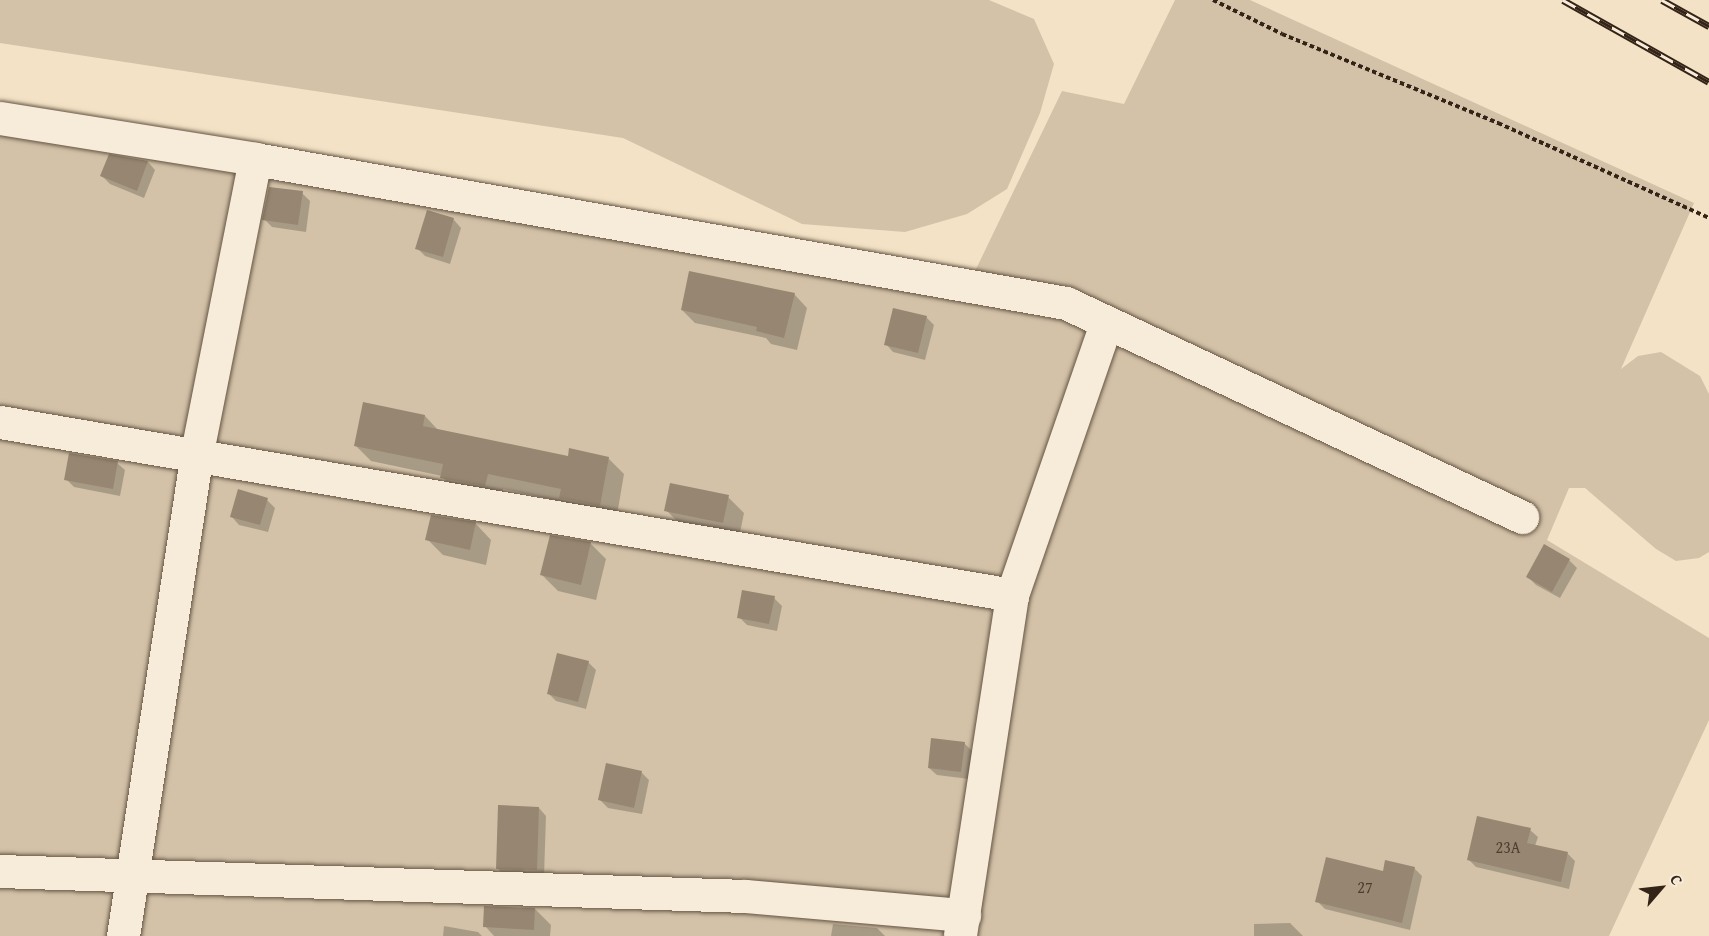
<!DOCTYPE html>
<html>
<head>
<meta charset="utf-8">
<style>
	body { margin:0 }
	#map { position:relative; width:1709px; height:936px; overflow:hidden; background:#f3e2c5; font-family:"Gentium Book Plus",serif }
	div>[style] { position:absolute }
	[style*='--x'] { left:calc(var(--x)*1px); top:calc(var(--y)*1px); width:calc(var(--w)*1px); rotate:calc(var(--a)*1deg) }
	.green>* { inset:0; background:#d3c2a8 }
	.shadow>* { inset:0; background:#0003 }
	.building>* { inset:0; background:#978772 }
	.path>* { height:4px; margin-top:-2px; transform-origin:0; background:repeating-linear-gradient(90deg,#342418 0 4.5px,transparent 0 7.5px) }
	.roads { filter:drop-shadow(0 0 2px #645443) drop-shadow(0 0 2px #645443) }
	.minor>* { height:33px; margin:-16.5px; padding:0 16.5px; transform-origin:16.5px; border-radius:16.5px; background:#f7ecd9 }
	.rail>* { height:7px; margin-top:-3.5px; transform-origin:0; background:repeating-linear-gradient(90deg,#f7ecd9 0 14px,#342418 0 28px); box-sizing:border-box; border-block:2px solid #342418 }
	span { translate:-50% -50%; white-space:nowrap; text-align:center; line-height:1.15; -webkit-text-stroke:4.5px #f7ecd9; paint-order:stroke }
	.number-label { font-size:16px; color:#4d3d2e }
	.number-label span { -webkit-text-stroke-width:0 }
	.north { position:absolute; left:1631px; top:858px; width:60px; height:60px; -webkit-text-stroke:4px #f7ecd9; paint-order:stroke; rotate:62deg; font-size:16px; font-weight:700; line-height:24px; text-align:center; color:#342418 }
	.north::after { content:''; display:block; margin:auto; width:21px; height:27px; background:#342418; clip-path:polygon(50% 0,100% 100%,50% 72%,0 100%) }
</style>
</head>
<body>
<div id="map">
	<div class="green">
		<i style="clip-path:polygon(0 0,989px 0,1034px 19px,1054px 64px,1040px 113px,1007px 189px,967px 214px,905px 232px,802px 224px,623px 138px,0 43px)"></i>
		<i style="clip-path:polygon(1175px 0,1250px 0,1694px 203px,1621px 369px,1638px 356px,1661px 352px,1700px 376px,1709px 394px,1709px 552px,1699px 558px,1676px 561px,1656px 549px,1585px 488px,1569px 488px,1547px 540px,1709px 638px,1709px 720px,1609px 936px,128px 936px,259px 175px,963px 296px,1062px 91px,1124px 104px)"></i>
		<i style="clip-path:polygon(0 124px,238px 162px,110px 936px,0 936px)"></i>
	</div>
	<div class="shadow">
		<i style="clip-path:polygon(109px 156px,148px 162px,155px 170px,144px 198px,110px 184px,102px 176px)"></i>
		<i style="clip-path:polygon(302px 193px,310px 201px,306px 232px,272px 227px,264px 219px)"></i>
		<i style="clip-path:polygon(428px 212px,454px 220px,461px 228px,450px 264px,425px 256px,417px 248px)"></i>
		<i style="clip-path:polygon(690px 273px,795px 295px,807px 308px,797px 350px,771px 344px,766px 338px,695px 323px,682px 310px)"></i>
		<i style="clip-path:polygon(926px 317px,934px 325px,925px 360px,893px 352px,886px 344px)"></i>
		<i style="clip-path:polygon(425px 416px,439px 431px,569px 458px,608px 458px,624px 474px,616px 521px,564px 502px,503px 489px,501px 501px,457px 494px,442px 476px,371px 461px,355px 445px)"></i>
		<i style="clip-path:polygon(117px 463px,125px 470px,120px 496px,74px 487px,66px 479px)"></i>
		<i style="clip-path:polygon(728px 497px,744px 513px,739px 538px,682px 526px,666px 510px)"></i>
		<i style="clip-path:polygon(267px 500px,275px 508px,268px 532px,239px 525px,232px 517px)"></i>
		<i style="clip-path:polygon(476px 524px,491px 540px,486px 565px,443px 555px,427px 539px)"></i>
		<i style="clip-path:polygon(590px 543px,606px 559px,596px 600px,558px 591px,542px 575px)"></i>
		<i style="clip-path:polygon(1569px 560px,1577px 568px,1560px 598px,1536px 585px,1528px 577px)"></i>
		<i style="clip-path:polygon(774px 598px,782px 606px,777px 631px,747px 625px,739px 617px)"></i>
		<i style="clip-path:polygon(588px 662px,596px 670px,586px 709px,556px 701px,548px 693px)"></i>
		<i style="clip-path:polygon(964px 743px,972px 751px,969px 779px,937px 775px,929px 768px)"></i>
		<i style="clip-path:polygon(641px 772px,649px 780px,642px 814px,608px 808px,600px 800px)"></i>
		<i style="clip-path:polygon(539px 808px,546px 816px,544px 877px,505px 876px,497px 868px)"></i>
		<i style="clip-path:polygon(1530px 830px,1538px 837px,1535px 846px,1567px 853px,1575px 861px,1569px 889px,1476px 867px,1468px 859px)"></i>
		<i style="clip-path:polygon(1414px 868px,1422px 876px,1410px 930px,1325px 909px,1317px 901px,1384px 873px)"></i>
		<i style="clip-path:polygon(535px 909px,551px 925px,550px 936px,494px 936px,485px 926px)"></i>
		<i style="clip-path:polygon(1290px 923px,1303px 936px,1254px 936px,1254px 924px)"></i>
		<i style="clip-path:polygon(833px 924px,877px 928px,885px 936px,831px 936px)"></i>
		<i style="clip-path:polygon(444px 926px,478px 932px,482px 936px,443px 936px)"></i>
	</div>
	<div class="building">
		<i style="clip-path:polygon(109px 154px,148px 161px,137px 191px,100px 176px)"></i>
		<i style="clip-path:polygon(269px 187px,303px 191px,298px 225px,262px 220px)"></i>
		<i style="clip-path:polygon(427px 210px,454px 218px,443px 257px,415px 249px)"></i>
		<i style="clip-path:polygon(689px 271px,795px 293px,784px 338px,756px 331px,757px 327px,681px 310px)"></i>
		<i style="clip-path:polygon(893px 308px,927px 316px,918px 353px,884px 345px)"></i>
		<i style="clip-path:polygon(363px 402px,425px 415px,423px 426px,568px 456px,569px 448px,609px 457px,600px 506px,559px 498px,561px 489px,488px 474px,485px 486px,440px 478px,443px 464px,354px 446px)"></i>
		<i style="clip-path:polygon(69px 453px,118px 461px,113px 489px,64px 480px)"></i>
		<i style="clip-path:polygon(670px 483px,729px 495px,723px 523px,664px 511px)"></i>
		<i style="clip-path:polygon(238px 489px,268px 498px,260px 525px,230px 517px)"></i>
		<i style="clip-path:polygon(431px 515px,476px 522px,470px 550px,425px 540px)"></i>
		<i style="clip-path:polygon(550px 535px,591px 542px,581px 585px,540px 575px)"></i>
		<i style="clip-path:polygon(1544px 544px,1570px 559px,1552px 592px,1526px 577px)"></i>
		<i style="clip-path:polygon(742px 590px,775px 596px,769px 624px,737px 618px)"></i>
		<i style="clip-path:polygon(557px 653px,589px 661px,578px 702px,547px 694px)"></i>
		<i style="clip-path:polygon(931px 738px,965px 742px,961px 772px,928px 768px)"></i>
		<i style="clip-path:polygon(606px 763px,642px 771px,634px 808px,598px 800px)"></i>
		<i style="clip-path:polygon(498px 805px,539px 807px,537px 870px,496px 869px)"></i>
		<i style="clip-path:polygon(1477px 816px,1531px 828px,1527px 843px,1568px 852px,1561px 882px,1467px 860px)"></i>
		<i style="clip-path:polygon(1326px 857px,1383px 871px,1385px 860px,1415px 867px,1402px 923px,1315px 902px)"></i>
		<i style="clip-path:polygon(484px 906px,535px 908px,534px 930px,483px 927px)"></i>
	</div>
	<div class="path">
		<i style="--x:1213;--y:0;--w:77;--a:26.2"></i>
		<i style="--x:1282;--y:34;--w:234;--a:22.4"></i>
		<i style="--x:1498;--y:123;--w:231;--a:24.2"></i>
	</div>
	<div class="roads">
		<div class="minor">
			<i style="--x:0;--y:118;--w:258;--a:9.1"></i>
			<i style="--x:255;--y:159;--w:824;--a:10.07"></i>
			<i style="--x:1066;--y:303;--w:504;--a:25.14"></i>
			<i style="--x:0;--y:422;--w:1027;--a:9.7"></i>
			<i style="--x:0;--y:871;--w:745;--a:1.92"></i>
			<i style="--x:745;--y:896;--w:220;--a:5"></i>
			<i style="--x:960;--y:935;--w:344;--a:-81.3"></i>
			<i style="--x:1012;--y:595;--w:287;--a:-70.9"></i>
			<i style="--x:123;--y:936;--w:485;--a:-81.3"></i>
			<i style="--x:196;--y:457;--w:304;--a:-78.8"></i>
		</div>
	</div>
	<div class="rail">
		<i style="--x:1563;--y:0;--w:167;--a:29.3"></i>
		<i style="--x:1662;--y:0;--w:54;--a:29"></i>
	</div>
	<div class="number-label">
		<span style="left:1508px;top:847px">23А</span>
		<span style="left:1365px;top:887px">27</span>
	</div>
	<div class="north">С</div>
</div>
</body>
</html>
